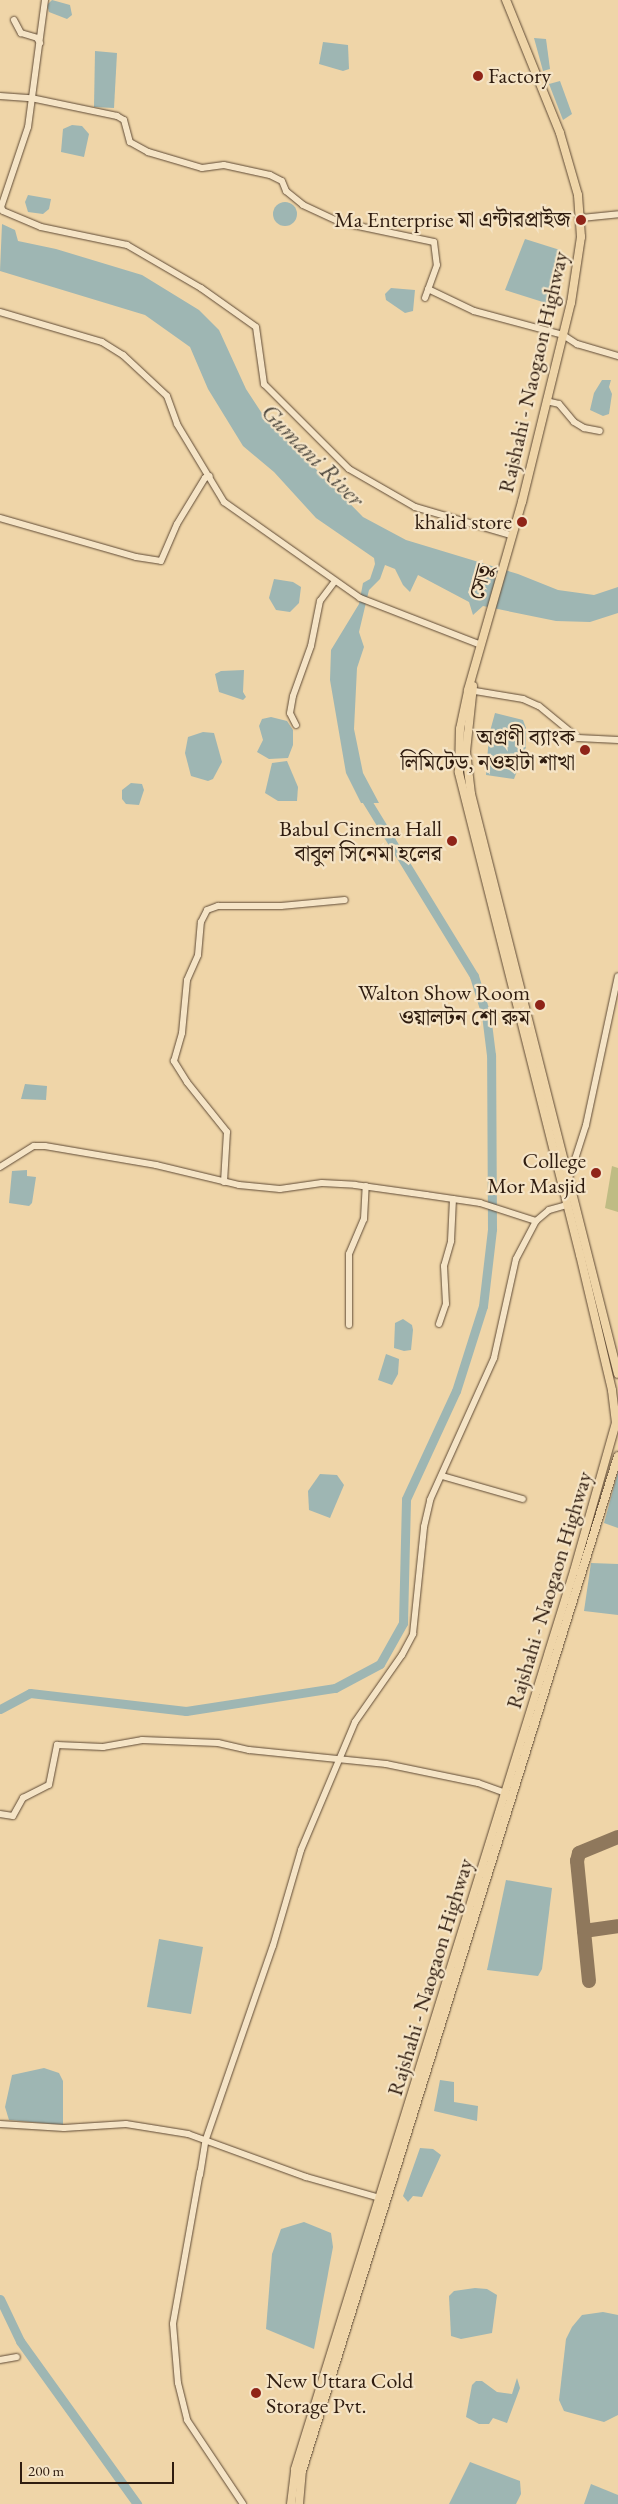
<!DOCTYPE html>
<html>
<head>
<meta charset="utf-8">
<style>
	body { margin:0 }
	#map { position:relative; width:618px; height:2504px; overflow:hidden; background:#efd5a8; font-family:"EB Garamond","Noto Serif Bengali",serif }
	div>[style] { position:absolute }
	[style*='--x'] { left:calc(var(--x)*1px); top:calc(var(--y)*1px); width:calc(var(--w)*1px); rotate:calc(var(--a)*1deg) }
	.green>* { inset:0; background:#bfbc84 }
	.water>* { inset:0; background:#9eb6b3 }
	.round { border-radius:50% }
	.river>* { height:9px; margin:-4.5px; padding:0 4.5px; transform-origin:4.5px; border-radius:4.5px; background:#9eb6b3 }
	.taxiway>* { height:14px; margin:-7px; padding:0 7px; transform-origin:7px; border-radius:7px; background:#8f785c }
	.roads { filter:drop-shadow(0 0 1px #5f4a35) drop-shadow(0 0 1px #5f4a35) }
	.minor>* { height:6px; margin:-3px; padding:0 3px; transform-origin:3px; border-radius:3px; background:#f5e4c6 }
	.major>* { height:8px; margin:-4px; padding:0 4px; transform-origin:4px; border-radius:4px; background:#efd5a8 }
	.dots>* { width:14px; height:14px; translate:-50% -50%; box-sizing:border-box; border:2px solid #f5e4c6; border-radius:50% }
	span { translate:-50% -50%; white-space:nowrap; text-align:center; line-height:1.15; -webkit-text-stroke:4.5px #f5e4c6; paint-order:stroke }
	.poi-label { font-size:22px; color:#2f1c0f }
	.left { translate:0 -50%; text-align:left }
	.right { translate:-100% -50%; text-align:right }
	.street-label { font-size:22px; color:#2f1c0f }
	.water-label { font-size:24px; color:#504a40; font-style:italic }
	.scale { position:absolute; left:20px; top:2462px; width:154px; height:22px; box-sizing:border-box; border:2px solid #2f1c0f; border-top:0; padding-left:6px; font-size:15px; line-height:18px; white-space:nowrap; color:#2f1c0f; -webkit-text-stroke:4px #f5e4c6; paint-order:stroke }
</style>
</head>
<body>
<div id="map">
	<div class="green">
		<i style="clip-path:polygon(612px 1166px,618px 1168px,618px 1212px,605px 1208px)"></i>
	</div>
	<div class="water">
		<i style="clip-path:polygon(52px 0,70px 5px,72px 15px,67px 19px,49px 12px,47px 5px)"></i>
		<i style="clip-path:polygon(534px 38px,546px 39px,550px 69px,543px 71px)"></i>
		<i style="clip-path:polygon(323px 42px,348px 45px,349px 69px,343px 71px,319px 64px)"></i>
		<i style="clip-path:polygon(95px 51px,117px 53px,114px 108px,94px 107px)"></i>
		<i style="clip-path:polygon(560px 81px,572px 114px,563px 120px,549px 84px)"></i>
		<i style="clip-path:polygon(72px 125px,82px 126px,89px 134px,84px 157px,61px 152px,63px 129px)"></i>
		<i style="clip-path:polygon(28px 195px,51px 199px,49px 209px,43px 214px,28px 212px,25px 202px)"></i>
		<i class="round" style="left:273px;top:202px;width:24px;height:24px"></i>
		<i style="clip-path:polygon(2px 224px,15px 230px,18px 241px,56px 249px,142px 275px,199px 310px,219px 330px,246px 389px,263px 415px,363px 517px,406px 540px,518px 574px,558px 590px,594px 595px,618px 587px,618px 613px,590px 622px,556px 621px,483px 606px,473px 615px,469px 602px,418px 575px,410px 592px,403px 585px,395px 569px,385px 565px,380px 579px,369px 590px,359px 632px,364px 647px,357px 668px,354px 729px,363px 773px,379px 803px,361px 803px,346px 773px,330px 680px,331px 650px,359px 604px,363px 583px,370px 579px,375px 564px,374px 558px,316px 518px,274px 472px,243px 446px,208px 389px,190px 347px,145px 315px,0 271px)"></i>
		<i style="clip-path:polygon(525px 239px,560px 250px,546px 303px,505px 290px)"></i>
		<i style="clip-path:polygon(391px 288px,415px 290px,413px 311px,405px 313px,386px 300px,385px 294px)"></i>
		<i style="clip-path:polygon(602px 380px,611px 380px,609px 387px,612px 394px,609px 414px,603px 416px,590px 410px,594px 393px)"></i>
		<i style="clip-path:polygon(274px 579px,293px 582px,301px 587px,299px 603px,290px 612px,276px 610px,269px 598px)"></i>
		<i style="clip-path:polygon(244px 670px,243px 692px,246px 697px,243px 700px,219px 692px,215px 674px,221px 671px)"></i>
		<i style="clip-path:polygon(495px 713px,523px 720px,526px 728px,526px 747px,514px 779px,486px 775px,489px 735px)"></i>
		<i style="clip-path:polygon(271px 717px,287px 721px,293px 730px,293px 745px,288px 758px,269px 759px,257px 752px,263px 740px,259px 726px,262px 719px)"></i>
		<i style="clip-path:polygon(203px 732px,214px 733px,222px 762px,213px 779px,208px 781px,191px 776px,185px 753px,188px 737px)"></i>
		<i style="clip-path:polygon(287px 761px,298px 787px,297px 801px,278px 801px,265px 793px,272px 763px)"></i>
		<i style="clip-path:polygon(131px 783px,142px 784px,144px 790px,139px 805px,126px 804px,122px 799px,122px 790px)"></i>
		<i style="clip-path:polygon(25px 1084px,47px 1086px,46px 1100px,21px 1099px)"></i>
		<i style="clip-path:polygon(27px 1170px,27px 1176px,36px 1177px,32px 1203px,29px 1206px,9px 1203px,12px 1171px)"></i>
		<i style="clip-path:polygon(403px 1319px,412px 1325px,413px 1330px,411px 1350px,404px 1351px,394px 1348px,395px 1323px)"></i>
		<i style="clip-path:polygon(386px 1354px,399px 1359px,398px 1374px,392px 1385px,378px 1380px)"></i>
		<i style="clip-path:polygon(618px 1472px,618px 1528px,604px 1523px)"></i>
		<i style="clip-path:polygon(320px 1474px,337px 1475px,344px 1485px,330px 1518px,309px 1510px,308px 1491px)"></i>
		<i style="clip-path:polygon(591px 1563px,618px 1564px,618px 1615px,584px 1611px)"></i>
		<i style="clip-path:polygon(506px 1880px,552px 1888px,542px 1969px,538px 1976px,487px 1970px)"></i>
		<i style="clip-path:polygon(159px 1939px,203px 1947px,191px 2014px,147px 2007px)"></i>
		<i style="clip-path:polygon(44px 2068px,59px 2073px,63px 2081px,63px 2125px,9px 2120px,5px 2107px,12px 2075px)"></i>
		<i style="clip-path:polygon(440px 2080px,454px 2082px,454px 2102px,478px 2106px,477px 2121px,434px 2111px)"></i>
		<i style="clip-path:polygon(420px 2148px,433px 2149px,441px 2155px,422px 2197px,413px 2196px,408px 2202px,403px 2196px)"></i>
		<i style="clip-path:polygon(304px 2222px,331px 2233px,333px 2247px,314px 2349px,266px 2329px,272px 2254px,281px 2229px)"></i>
		<i style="clip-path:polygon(475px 2288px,487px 2289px,497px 2295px,492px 2333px,461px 2339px,451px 2336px,449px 2296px,454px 2291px)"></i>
		<i style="clip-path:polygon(603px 2312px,618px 2315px,618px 2415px,604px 2422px,564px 2411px,559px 2400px,566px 2339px,572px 2327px,582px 2315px)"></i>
		<i style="clip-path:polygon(517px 2378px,520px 2388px,507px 2423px,493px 2418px,489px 2424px,479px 2424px,466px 2417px,472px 2385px,476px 2381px,482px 2381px,497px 2392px,512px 2394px)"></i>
		<i style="clip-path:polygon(470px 2462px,520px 2481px,521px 2494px,516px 2504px,449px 2504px)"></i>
		<i style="clip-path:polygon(591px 2484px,618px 2495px,618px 2504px,584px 2504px)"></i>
	</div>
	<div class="river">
		<i style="--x:0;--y:1709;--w:34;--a:-28"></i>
		<i style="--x:30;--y:1693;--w:157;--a:6.6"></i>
		<i style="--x:186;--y:1711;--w:151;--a:-8.8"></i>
		<i style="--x:335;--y:1688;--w:51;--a:-28.1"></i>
		<i style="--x:380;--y:1664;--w:47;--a:-60.7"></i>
		<i style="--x:403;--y:1623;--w:124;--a:-88.6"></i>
		<i style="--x:406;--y:1499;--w:119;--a:-65.2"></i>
		<i style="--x:456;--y:1391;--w:89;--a:-72.4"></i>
		<i style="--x:483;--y:1306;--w:78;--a:-83.3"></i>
		<i style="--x:492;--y:1229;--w:174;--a:-90.3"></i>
		<i style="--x:491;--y:1055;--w:40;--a:-97.1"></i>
		<i style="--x:486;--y:1015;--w:41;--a:-107.1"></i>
		<i style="--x:474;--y:976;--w:215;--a:-121.5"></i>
		<i style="--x:0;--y:2299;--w:47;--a:64.5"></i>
		<i style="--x:20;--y:2341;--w:201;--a:54.3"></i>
	</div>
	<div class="taxiway">
		<i style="--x:584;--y:1931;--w:34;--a:-8"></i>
		<i style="--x:589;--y:1981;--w:121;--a:-95.7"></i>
		<i style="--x:577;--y:1861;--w:8;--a:-76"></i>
		<i style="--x:579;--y:1853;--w:42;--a:-22.3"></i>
	</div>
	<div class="roads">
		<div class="minor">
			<i style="--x:45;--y:0;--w:128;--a:97.6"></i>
			<i style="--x:28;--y:127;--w:84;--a:108.6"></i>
			<i style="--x:1;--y:207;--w:4;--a:63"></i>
			<i style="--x:3;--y:211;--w:41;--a:22.8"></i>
			<i style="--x:41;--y:227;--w:88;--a:11.8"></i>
			<i style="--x:127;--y:245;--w:86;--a:30.2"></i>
			<i style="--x:201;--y:288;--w:67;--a:35.3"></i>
			<i style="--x:256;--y:327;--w:58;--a:82"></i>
			<i style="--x:264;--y:384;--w:120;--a:45"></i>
			<i style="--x:349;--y:469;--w:76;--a:29.9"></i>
			<i style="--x:415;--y:507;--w:99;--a:16.4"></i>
			<i style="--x:14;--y:20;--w:15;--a:62"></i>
			<i style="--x:21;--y:33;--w:17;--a:17"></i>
			<i style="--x:37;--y:38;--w:6;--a:59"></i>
			<i style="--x:0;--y:96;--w:31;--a:4"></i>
			<i style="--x:31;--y:98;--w:88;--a:11.8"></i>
			<i style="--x:117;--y:116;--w:8;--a:30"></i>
			<i style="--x:124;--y:120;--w:23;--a:75"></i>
			<i style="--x:130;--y:142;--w:21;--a:29"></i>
			<i style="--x:148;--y:152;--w:56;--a:16.5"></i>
			<i style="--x:202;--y:168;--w:22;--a:-8"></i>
			<i style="--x:224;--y:165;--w:47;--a:12.3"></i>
			<i style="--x:270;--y:175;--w:13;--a:27"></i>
			<i style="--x:282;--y:181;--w:11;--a:68"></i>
			<i style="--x:286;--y:191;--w:22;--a:39"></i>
			<i style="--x:303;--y:205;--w:40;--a:25"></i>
			<i style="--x:339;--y:222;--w:97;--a:11.9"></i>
			<i style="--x:434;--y:242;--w:23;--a:83"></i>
			<i style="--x:437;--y:265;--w:35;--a:110"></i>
			<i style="--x:582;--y:218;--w:36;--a:-6"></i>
			<i style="--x:428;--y:289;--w:51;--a:25.6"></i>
			<i style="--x:474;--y:311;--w:92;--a:15.1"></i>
			<i style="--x:563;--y:335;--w:17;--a:33"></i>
			<i style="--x:577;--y:344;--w:43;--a:16.3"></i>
			<i style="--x:0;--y:312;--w:106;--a:16.4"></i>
			<i style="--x:102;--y:342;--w:25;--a:32"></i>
			<i style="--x:123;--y:355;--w:60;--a:43"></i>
			<i style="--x:167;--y:396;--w:30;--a:70"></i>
			<i style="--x:177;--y:424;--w:91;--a:58.9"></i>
			<i style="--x:224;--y:502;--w:166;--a:35.2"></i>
			<i style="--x:360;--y:598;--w:130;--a:21.2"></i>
			<i style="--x:546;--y:401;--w:13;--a:13"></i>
			<i style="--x:559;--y:404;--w:23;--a:50"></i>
			<i style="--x:574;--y:422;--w:12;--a:31"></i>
			<i style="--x:584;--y:428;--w:16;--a:11"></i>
			<i style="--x:0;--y:518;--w:141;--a:16"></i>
			<i style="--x:136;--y:557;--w:25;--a:9"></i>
			<i style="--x:161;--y:561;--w:40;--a:-66.6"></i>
			<i style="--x:177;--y:524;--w:54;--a:-58.7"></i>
			<i style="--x:205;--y:478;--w:5;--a:-22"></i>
			<i style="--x:469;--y:690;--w:55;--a:9.5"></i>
			<i style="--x:523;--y:699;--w:17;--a:24"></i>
			<i style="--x:539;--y:706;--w:50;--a:39.4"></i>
			<i style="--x:578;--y:738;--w:40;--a:2.9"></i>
			<i style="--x:296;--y:725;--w:13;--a:-117"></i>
			<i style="--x:290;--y:713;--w:17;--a:-80"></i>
			<i style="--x:293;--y:696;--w:53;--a:-70.2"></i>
			<i style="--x:311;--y:646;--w:46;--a:-78.7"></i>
			<i style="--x:320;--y:601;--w:25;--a:-53"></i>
			<i style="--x:0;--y:1167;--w:40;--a:-32"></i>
			<i style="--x:34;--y:1146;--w:11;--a:0"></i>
			<i style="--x:45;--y:1146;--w:113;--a:9.7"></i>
			<i style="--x:156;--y:1165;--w:85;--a:13.5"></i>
			<i style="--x:239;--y:1185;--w:41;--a:5.6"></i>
			<i style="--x:280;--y:1189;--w:42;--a:-8.1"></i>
			<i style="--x:322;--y:1183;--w:33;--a:3"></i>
			<i style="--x:355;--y:1185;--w:72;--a:8"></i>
			<i style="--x:426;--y:1195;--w:55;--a:8.4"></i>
			<i style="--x:480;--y:1203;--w:59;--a:17.8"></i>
			<i style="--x:568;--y:1181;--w:59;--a:-72.2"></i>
			<i style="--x:586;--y:1125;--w:152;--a:-77.9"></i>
			<i style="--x:224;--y:1182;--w:50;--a:-86.6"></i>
			<i style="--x:227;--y:1132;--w:64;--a:-128.7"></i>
			<i style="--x:187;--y:1082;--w:25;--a:-122"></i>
			<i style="--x:174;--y:1061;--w:29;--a:-74"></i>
			<i style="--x:182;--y:1033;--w:53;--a:-84.6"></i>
			<i style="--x:187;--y:980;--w:27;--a:-66"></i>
			<i style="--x:198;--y:955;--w:33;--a:-85"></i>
			<i style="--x:201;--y:922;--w:13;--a:-63"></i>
			<i style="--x:207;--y:910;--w:12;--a:-20"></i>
			<i style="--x:218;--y:906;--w:63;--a:0"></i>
			<i style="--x:281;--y:906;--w:64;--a:-5.4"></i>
			<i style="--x:439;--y:1324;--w:21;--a:-71"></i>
			<i style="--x:446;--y:1304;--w:38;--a:-93"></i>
			<i style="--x:444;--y:1266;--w:26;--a:-74"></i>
			<i style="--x:451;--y:1241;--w:42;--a:-87.3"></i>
			<i style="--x:349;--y:1325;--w:71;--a:-90"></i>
			<i style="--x:349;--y:1254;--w:38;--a:-67"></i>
			<i style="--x:364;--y:1219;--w:33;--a:-87"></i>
			<i style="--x:442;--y:1476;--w:84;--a:15.9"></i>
			<i style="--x:0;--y:1814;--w:13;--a:9"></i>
			<i style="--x:13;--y:1816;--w:21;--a:-61"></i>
			<i style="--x:23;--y:1798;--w:29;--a:-27"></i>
			<i style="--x:49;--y:1785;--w:41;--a:-78.7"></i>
			<i style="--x:57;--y:1745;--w:46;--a:2.5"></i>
			<i style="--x:103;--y:1747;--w:40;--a:-10"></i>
			<i style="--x:142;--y:1740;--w:76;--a:2.3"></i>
			<i style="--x:218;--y:1743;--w:32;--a:13"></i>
			<i style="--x:249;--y:1750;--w:138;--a:5.8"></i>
			<i style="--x:386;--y:1764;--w:94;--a:11.7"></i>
			<i style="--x:478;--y:1783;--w:29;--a:20"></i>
			<i style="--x:0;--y:2124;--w:64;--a:3.6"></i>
			<i style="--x:64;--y:2128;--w:62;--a:-3.7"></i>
			<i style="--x:126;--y:2124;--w:63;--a:9.2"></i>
			<i style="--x:188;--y:2134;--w:126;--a:20"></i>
			<i style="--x:306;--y:2177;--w:77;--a:15.8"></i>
			<i style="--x:200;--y:2172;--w:154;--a:100.1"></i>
			<i style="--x:173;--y:2324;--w:59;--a:85.2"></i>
			<i style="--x:178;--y:2383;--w:38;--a:76"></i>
			<i style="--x:187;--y:2420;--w:101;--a:56.3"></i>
			<i style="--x:200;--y:2175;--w:36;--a:-81"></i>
			<i style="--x:206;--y:2139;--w:204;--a:-70.9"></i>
			<i style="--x:273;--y:1946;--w:100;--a:-73.7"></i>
			<i style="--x:301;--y:1850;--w:139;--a:-67.1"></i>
			<i style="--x:355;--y:1722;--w:82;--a:-55"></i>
			<i style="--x:402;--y:1655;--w:24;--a:-62"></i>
			<i style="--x:413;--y:1634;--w:108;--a:-84.1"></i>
			<i style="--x:424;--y:1527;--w:28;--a:-77"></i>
			<i style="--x:430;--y:1500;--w:156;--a:-65.7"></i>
			<i style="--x:494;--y:1358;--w:101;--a:-77.5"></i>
			<i style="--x:516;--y:1259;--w:43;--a:-62.2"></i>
			<i style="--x:536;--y:1221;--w:17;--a:-40"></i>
			<i style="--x:549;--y:1210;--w:18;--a:-16"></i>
			<i style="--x:0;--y:2360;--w:17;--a:-10"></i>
		</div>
		<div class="major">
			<i style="--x:473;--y:686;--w:66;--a:96.1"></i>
			<i style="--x:466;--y:752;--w:42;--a:83.2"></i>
			<i style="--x:471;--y:794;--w:598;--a:75.78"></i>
			<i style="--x:291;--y:2504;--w:35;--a:-83"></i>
			<i style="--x:295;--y:2469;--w:940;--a:-72.74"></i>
			<i style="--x:574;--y:1571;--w:154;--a:-74.2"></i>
			<i style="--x:616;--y:1423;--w:33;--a:-97"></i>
			<i style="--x:612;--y:1390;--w:139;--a:-103.3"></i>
			<i style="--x:580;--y:1255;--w:498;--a:-104.1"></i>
			<i style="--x:459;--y:772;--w:43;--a:-88.7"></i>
			<i style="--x:460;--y:729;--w:40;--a:-78"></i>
			<i style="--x:468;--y:690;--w:196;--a:-74"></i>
			<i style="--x:522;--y:502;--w:205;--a:-76.2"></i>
			<i style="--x:571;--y:303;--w:67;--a:-81.4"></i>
			<i style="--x:581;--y:237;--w:42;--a:-94.1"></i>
			<i style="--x:578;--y:195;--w:65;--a:-106.2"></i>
			<i style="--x:560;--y:133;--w:144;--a:-112.1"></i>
			<i style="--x:299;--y:2504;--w:33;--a:-85"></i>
			<i style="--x:302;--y:2471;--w:1063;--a:-72.71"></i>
		</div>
	</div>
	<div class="dots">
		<i style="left:478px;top:76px;background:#8f2418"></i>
		<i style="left:581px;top:220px;background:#8f2418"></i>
		<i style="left:522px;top:522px;background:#8f2418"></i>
		<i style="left:585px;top:750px;background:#8f2418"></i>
		<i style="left:452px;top:841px;background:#8f2418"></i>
		<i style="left:540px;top:1005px;background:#8f2418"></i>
		<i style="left:596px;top:1173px;background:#8f2418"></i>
		<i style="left:256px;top:2393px;background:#8f2418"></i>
	</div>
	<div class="poi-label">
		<span class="left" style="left:488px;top:76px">Factory</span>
		<span class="right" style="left:571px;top:220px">Ma Enterprise মা এন্টারপ্রাইজ</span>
		<span class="right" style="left:512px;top:522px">khalid store</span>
		<span class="right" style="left:575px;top:750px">অগ্রণী ব্যাংক<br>লিমিটেড, নওহাটা শাখা</span>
		<span class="right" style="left:442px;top:841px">Babul Cinema Hall<br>বাবুল সিনেমা হলের</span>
		<span class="right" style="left:530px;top:1005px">Walton Show Room<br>ওয়ালটন শো রুম</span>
		<span class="right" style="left:586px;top:1173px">College<br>Mor Masjid</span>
		<span class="left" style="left:266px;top:2393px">New Uttara Cold<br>Storage Pvt.</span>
	</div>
	<div class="street-label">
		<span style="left:533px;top:372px;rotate:-77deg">Rajshahi - Naogaon Highway</span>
		<span style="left:480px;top:582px;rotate:-75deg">সেতু</span>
		<span style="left:549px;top:1590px;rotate:-73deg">Rajshahi - Naogaon Highway</span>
		<span style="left:430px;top:1977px;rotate:-73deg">Rajshahi - Naogaon Highway</span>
	</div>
	<div class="water-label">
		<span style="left:313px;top:455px;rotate:45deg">Gumani River</span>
	</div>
	<div class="scale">200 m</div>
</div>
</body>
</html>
